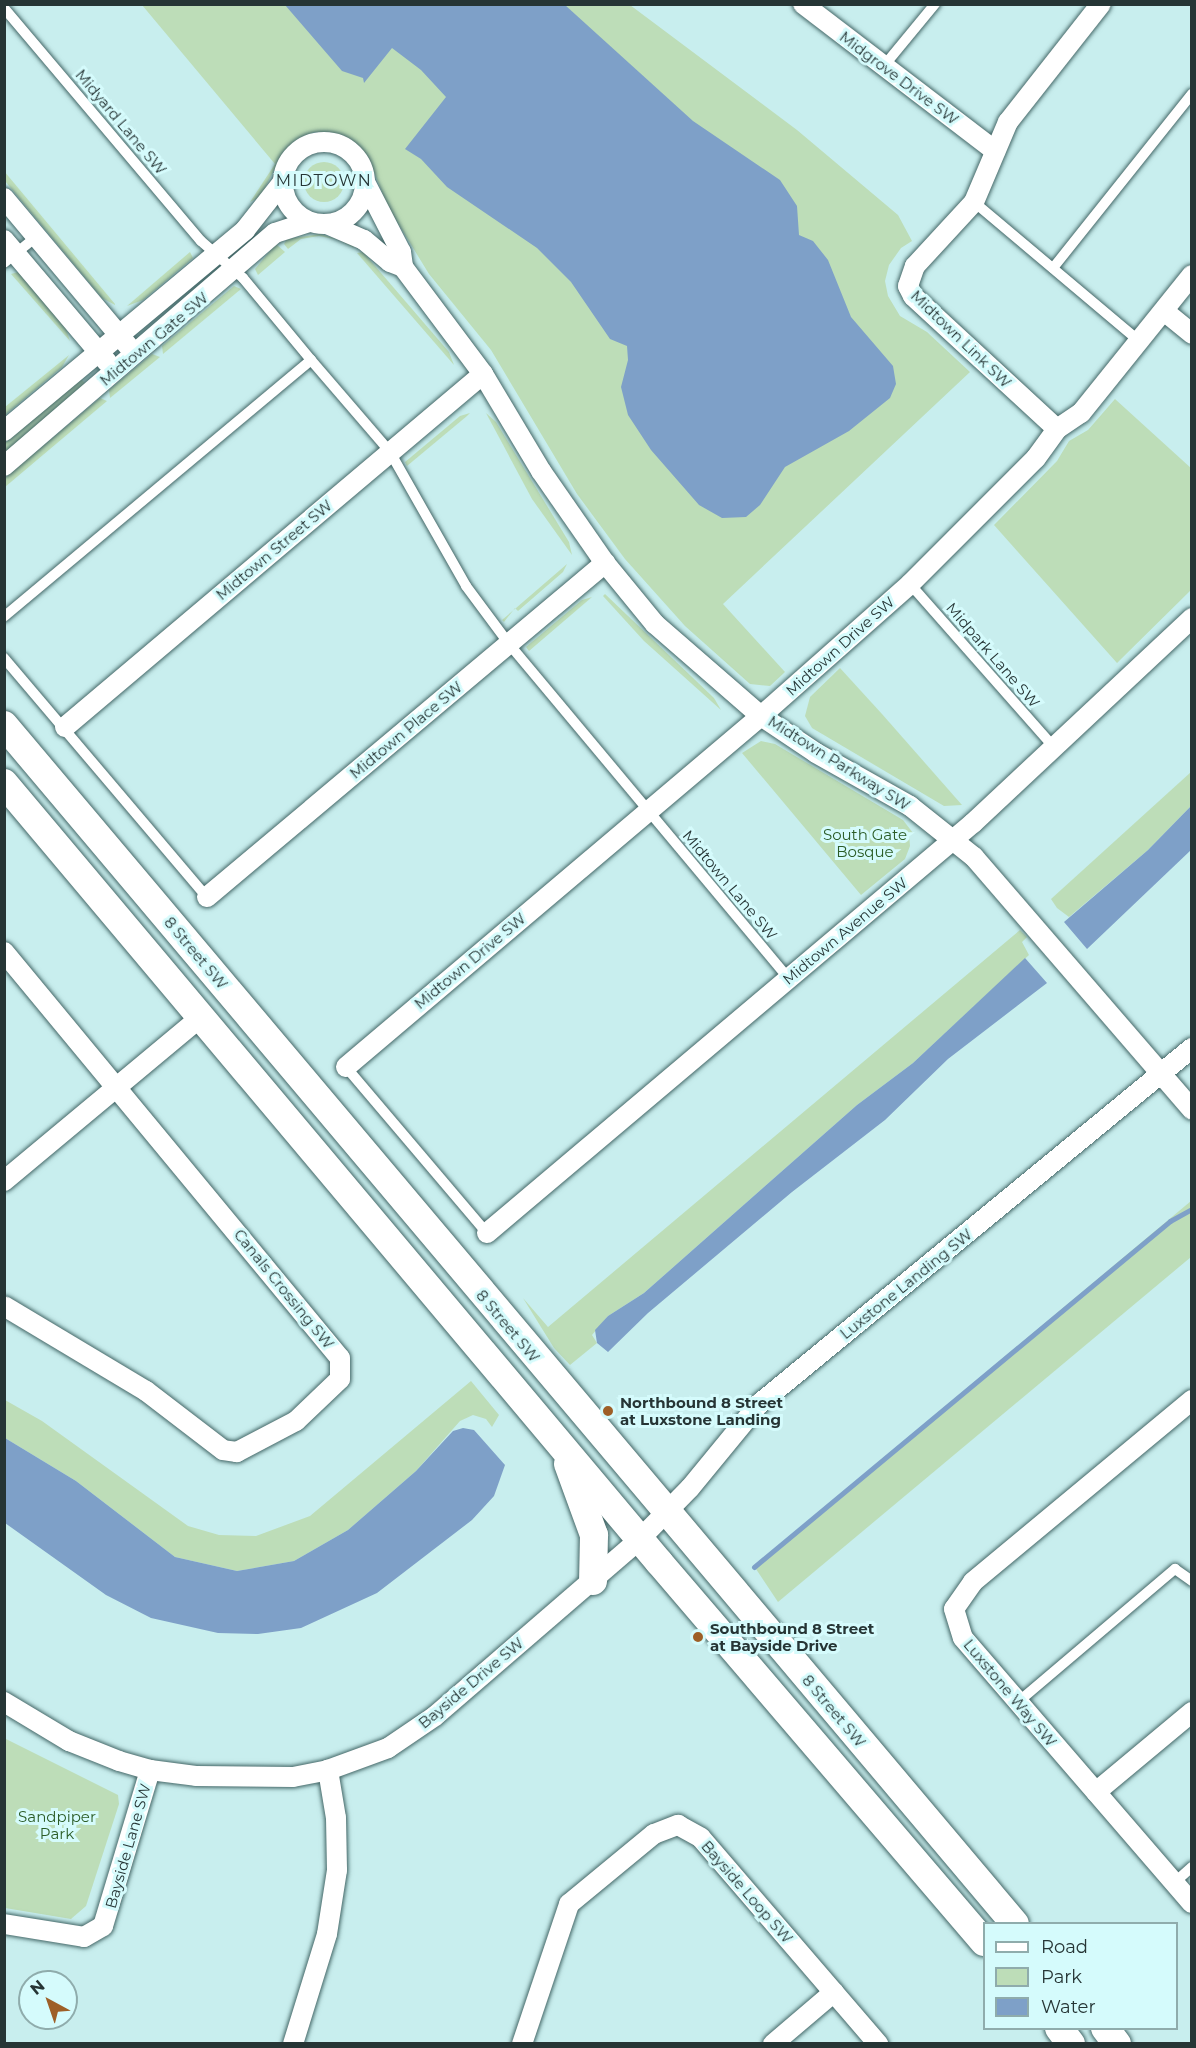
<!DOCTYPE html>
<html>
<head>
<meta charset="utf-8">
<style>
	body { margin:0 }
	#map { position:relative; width:1196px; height:2048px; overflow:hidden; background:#c8eeee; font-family:Montserrat,sans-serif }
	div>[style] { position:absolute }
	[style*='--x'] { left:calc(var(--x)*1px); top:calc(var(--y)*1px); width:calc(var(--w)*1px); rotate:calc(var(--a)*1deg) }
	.green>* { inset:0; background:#bdddb8 }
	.round { border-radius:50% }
	.water>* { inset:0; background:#7ea0c8 }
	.stream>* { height:5px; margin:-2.5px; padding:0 2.5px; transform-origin:2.5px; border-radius:2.5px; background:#7ea0c8 }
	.roads { filter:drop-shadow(0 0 2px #446767) drop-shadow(0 0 2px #446767) }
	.service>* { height:10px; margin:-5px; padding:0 5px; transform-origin:5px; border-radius:5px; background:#fff }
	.minor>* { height:20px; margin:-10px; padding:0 10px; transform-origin:10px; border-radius:10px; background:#fff }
	.minor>.ring { margin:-10px; padding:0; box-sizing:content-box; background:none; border:20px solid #fff; border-radius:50% }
	.secondary>* { height:28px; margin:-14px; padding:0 14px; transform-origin:14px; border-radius:14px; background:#fff }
	.dots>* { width:16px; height:16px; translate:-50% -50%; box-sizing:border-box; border:3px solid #d5fbfc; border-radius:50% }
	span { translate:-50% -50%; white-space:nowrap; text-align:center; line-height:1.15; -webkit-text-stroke:6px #d5fbfc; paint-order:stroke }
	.street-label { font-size:15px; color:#263535 }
	.park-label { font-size:15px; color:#2b5c26 }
	.poi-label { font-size:15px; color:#263535; font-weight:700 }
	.left { translate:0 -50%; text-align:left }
	.neighbourhood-label { font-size:16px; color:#263535; letter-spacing:1.5px }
	.frame { position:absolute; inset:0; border:6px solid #263535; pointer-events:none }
	.legend { position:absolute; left:983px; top:1922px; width:195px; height:108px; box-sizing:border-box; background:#d5fbfc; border:2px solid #8facac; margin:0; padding:8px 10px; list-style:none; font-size:18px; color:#263535 }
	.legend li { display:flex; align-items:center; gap:12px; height:30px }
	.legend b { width:30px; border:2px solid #8facac }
	.north { position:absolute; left:18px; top:1970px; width:60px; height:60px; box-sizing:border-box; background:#d5fbfc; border:2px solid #8facac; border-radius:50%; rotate:320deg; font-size:16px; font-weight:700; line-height:24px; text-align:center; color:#263535 }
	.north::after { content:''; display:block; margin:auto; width:21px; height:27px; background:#9e5f27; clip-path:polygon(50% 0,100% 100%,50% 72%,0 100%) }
</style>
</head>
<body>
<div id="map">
	<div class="green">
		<i style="clip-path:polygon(142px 5px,630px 5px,797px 130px,898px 215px,912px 241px,901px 248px,889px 265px,885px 281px,888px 296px,900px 316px,927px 332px,970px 372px,723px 604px,785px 672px,770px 686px,750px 684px,685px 626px,625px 559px,577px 494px,491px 350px,429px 274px,388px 207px,369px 159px,359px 146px,335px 133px,314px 132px,302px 137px,284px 151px,260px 197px,250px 202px,275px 164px)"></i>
		<i class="round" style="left:304px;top:162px;width:40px;height:40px"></i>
		<i style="clip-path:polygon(4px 171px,115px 304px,115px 305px,102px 298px,5px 181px)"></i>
		<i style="clip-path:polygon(320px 234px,352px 244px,354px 248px,339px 240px,319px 236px,301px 239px,288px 249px,284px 244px,287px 239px)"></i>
		<i style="clip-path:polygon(276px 244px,285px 252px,258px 275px,255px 269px)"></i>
		<i style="clip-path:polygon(190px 252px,193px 258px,143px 300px,127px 306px)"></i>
		<i style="clip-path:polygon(363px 252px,449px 352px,454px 365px,357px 253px)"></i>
		<i style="clip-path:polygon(18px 272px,66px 329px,70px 341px,11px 274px)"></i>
		<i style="clip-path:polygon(234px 286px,241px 289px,163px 354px,162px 346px)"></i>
		<i style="clip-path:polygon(152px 354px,160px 357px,110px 398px,109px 390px)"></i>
		<i style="clip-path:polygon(69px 355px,62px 367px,5px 415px,5px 407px)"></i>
		<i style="clip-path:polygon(81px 379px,86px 384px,5px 452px,5px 443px)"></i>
		<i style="clip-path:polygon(100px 398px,107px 401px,5px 487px,5px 478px)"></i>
		<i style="clip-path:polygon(1115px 399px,1192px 469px,1191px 590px,1117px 663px,994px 525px,1057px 461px,1069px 441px,1088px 430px)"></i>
		<i style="clip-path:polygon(470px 413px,467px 416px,407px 466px,405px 462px,460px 416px)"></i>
		<i style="clip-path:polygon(486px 413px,496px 422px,569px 542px,572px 555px,532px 499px)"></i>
		<i style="clip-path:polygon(567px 564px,563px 572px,518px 611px,515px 608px,504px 622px,502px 620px,516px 608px)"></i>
		<i style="clip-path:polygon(605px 594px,714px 698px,721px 710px,644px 641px,603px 596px)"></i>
		<i style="clip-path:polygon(592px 597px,529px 651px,526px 647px,582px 600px)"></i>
		<i style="clip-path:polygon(840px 668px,882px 714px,962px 805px,944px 806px,812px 728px,805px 716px,810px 697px)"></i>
		<i style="clip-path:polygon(761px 741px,775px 744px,903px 820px,913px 833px,909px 834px,910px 846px,905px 859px,861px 895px,742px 753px)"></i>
		<i style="clip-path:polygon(1191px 772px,1191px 806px,1148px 850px,1069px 917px,1057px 908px,1051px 899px)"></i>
		<i style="clip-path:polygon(1020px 930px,1027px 937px,1022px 942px,1029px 955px,913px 1063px,857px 1105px,644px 1293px,608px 1316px,592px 1335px,597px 1343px,570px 1365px,554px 1348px,523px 1298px,548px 1327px)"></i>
		<i style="clip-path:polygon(1191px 1201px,1191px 1257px,778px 1602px,754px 1566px)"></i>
		<i style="clip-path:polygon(471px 1381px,499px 1415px,492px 1427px,486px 1419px,473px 1415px,460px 1421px,416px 1471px,348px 1530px,294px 1561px,237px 1571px,175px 1557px,76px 1481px,5px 1438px,5px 1400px,42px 1421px,188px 1526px,219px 1535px,256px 1536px,310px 1516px)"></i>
		<i style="clip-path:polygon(4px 1738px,118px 1795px,119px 1804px,86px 1906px,71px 1919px,5px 1908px)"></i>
	</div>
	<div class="water">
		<i style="clip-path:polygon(285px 5px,565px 5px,693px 121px,780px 180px,797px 206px,799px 235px,813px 241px,828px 260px,851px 317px,893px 366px,896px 384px,890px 398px,849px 431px,785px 467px,760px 505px,746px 517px,722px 518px,699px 505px,651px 450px,628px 415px,621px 387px,628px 360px,627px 346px,610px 339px,571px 282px,537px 248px,447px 187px,421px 159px,405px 149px,446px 97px,421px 70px,392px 48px,364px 83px,363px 78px,342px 71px)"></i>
		<i style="clip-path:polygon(1191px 806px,1191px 850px,1087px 949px,1064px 922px,1148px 850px)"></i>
		<i style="clip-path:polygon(1025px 958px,1047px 983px,948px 1059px,885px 1120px,792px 1192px,648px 1313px,608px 1352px,597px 1343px,595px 1330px,608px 1316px,644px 1293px,857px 1105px,913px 1063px)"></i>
		<i style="clip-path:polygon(463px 1428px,474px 1430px,505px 1465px,494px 1496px,472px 1520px,377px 1593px,301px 1628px,258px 1634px,218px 1633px,151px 1618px,106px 1595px,5px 1523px,5px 1438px,76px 1481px,175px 1557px,237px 1571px,294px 1561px,348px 1530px,416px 1471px,453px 1431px)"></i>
	</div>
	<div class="stream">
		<i style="--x:754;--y:1567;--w:541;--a:-39.75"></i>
		<i style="--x:1170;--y:1221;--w:25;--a:-29"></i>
	</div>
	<div class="roads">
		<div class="service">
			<i style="--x:4;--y:8;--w:305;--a:49.8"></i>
			<i style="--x:201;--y:241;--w:56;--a:41.4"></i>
			<i style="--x:243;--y:278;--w:107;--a:50.3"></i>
			<i style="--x:311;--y:360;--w:400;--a:140.1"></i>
			<i style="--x:883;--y:67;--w:82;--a:-50.5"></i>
			<i style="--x:974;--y:202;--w:216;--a:40.1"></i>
			<i style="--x:4;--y:263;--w:43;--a:-39.3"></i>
			<i style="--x:1053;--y:268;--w:223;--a:-51.4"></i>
			<i style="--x:311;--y:360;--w:121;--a:49.3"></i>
			<i style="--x:390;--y:452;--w:154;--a:60.4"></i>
			<i style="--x:466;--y:586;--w:72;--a:53.4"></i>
			<i style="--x:509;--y:644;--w:437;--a:50.1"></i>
			<i style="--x:910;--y:584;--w:216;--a:48.6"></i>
			<i style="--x:4;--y:658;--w:314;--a:49.7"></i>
			<i style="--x:346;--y:1067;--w:218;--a:49.7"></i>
			<i style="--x:1018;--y:1702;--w:206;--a:-40.3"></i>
			<i style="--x:1175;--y:1569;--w:21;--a:35"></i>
			<i style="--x:1174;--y:1883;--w:24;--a:-42"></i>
		</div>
		<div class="minor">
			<i style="--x:803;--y:4;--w:242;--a:37.4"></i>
			<i class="ring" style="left:283px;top:142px;width:62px;height:62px"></i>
			<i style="--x:365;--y:182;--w:79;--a:62.8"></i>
			<i style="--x:401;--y:252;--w:15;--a:82"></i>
			<i style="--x:403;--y:267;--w:134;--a:53.2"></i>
			<i style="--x:483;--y:374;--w:113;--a:59.1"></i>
			<i style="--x:541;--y:471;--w:112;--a:55.2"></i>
			<i style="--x:605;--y:563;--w:79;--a:50.7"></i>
			<i style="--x:655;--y:624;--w:140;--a:41"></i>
			<i style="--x:761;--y:716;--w:66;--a:33.9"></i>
			<i style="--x:816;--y:753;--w:108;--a:29.4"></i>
			<i style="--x:910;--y:806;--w:82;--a:38.6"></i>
			<i style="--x:974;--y:857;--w:334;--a:49.2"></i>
			<i style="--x:4;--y:198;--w:193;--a:50"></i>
			<i style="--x:327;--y:224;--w:40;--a:23.4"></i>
			<i style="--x:364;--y:240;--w:34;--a:40"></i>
			<i style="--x:390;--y:262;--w:14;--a:21"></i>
			<i style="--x:4;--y:240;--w:160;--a:49.8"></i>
			<i style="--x:1164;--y:311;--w:36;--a:39"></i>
			<i style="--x:1057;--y:429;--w:196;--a:-137.3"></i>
			<i style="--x:913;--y:296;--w:11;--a:-117"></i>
			<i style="--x:908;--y:286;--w:21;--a:-71"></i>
			<i style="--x:915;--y:266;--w:87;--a:-47.3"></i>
			<i style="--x:974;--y:202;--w:87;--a:-67"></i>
			<i style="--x:1008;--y:122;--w:150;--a:-51.8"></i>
			<i style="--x:4;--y:431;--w:314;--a:-39.8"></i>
			<i style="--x:245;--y:230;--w:60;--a:-51.8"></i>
			<i style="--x:4;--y:466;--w:357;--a:-40.7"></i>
			<i style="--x:275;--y:233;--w:36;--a:-18"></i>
			<i style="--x:65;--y:727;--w:547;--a:-40.18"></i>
			<i style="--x:207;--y:897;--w:520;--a:-40"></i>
			<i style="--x:4;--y:952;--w:527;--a:50.39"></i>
			<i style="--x:340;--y:1358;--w:21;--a:90"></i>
			<i style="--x:340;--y:1379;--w:61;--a:136.3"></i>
			<i style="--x:296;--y:1421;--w:67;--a:152.3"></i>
			<i style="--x:237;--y:1452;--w:14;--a:-172"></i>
			<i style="--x:223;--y:1450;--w:97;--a:-142.5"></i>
			<i style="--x:146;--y:1391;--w:165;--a:-149.1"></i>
			<i style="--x:346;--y:1067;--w:544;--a:-40.22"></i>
			<i style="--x:761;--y:716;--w:199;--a:-41.5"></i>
			<i style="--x:910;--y:584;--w:178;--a:-45"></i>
			<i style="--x:1036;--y:458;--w:36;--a:-54"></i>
			<i style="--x:1057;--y:429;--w:29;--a:-34"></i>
			<i style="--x:1081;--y:413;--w:177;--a:-51.2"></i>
			<i style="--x:4;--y:1181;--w:258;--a:-39.8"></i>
			<i style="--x:487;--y:1233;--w:636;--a:-40.15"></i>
			<i style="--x:973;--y:823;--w:300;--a:-43.1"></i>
			<i style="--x:1192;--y:1400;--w:285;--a:140.3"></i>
			<i style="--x:973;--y:1582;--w:33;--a:125"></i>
			<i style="--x:954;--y:1609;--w:30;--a:73"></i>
			<i style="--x:963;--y:1638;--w:350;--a:49.2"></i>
			<i style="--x:4;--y:1702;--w:76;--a:31"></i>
			<i style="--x:69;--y:1741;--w:54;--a:21.8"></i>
			<i style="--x:119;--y:1761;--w:32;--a:16"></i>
			<i style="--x:150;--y:1770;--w:46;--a:7.4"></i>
			<i style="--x:196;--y:1776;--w:97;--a:0.6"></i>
			<i style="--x:293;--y:1777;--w:36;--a:-11"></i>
			<i style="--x:328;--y:1770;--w:64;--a:-20.1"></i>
			<i style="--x:388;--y:1748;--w:57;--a:-34.2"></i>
			<i style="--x:435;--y:1716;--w:271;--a:-40.8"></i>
			<i style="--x:640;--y:1539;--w:71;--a:-45.6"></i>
			<i style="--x:690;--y:1488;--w:109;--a:-50.6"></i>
			<i style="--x:759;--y:1404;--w:561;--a:-39.43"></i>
			<i style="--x:1096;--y:1792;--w:125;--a:-39.8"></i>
			<i style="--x:4;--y:1924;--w:81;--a:9.2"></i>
			<i style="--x:84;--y:1937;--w:22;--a:-30"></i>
			<i style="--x:103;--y:1926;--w:163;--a:-73.2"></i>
			<i style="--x:293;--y:2044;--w:115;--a:-72.8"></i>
			<i style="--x:327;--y:1934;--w:65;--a:-81.1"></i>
			<i style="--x:337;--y:1870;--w:52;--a:-91.1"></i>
			<i style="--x:336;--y:1818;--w:49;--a:-99.5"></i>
			<i style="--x:522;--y:2044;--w:148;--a:-71.4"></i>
			<i style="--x:569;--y:1904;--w:110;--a:-39.5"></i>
			<i style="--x:654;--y:1834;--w:26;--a:-21"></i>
			<i style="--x:678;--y:1825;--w:26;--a:29"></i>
			<i style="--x:701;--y:1838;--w:272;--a:49.3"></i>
			<i style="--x:773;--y:2044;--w:80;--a:-40.4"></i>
		</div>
		<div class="secondary">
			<i style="--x:4;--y:725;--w:1568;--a:49.86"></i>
			<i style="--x:4;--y:783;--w:1018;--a:49.94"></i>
			<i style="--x:659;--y:1562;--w:500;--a:49.46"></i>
			<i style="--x:568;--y:1464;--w:76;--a:69.9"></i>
			<i style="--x:594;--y:1535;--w:46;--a:91.2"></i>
			<i style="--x:1059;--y:2028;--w:20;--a:53"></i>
			<i style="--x:1105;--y:2028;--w:20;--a:53"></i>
		</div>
	</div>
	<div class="dots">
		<i style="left:608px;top:1411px;background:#9e5f27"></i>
		<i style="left:698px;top:1637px;background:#9e5f27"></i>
	</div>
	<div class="street-label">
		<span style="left:899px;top:78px;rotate:37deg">Midgrove Drive SW</span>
		<span style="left:121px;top:122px;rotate:50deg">Midyard Lane SW</span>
		<span style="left:154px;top:339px;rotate:-40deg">Midtown Gate SW</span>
		<span style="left:961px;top:339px;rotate:44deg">Midtown Link SW</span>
		<span style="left:274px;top:550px;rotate:-40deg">Midtown Street SW</span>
		<span style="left:840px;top:646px;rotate:-42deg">Midtown Drive SW</span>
		<span style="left:993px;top:655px;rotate:49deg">Midpark Lane SW</span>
		<span style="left:406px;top:730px;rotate:-40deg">Midtown Place SW</span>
		<span style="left:839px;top:763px;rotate:32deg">Midtown Parkway SW</span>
		<span style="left:730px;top:885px;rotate:50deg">Midtown Lane SW</span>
		<span style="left:845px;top:931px;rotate:-40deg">Midtown Avenue SW</span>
		<span style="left:196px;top:953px;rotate:50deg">8 Street SW</span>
		<span style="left:470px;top:961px;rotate:-40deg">Midtown Drive SW</span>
		<span style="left:906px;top:1284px;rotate:-39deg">Luxstone Landing SW</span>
		<span style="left:284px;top:1289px;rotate:51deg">Canals Crossing SW</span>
		<span style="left:508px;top:1326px;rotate:50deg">8 Street SW</span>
		<span style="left:471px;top:1683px;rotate:-40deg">Bayside Drive SW</span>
		<span style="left:1010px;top:1693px;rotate:50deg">Luxstone Way SW</span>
		<span style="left:834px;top:1711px;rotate:50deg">8 Street SW</span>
		<span style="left:128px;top:1846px;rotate:-74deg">Bayside Lane SW</span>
		<span style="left:747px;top:1892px;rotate:49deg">Bayside Loop SW</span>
	</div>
	<div class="park-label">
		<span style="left:865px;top:843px">South Gate<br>Bosque</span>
		<span style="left:57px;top:1825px">Sandpiper<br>Park</span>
	</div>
	<div class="poi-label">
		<span class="left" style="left:620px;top:1411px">Northbound 8 Street<br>at Luxstone Landing</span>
		<span class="left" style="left:710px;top:1637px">Southbound 8 Street<br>at Bayside Drive</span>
	</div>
	<div class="neighbourhood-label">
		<span style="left:324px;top:181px">MIDTOWN</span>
	</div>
	<div class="frame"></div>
	<ul class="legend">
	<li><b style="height:8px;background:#fff"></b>Road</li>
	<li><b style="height:16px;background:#bdddb8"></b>Park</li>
	<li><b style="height:16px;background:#7ea0c8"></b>Water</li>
	</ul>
	<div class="north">N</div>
</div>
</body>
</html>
